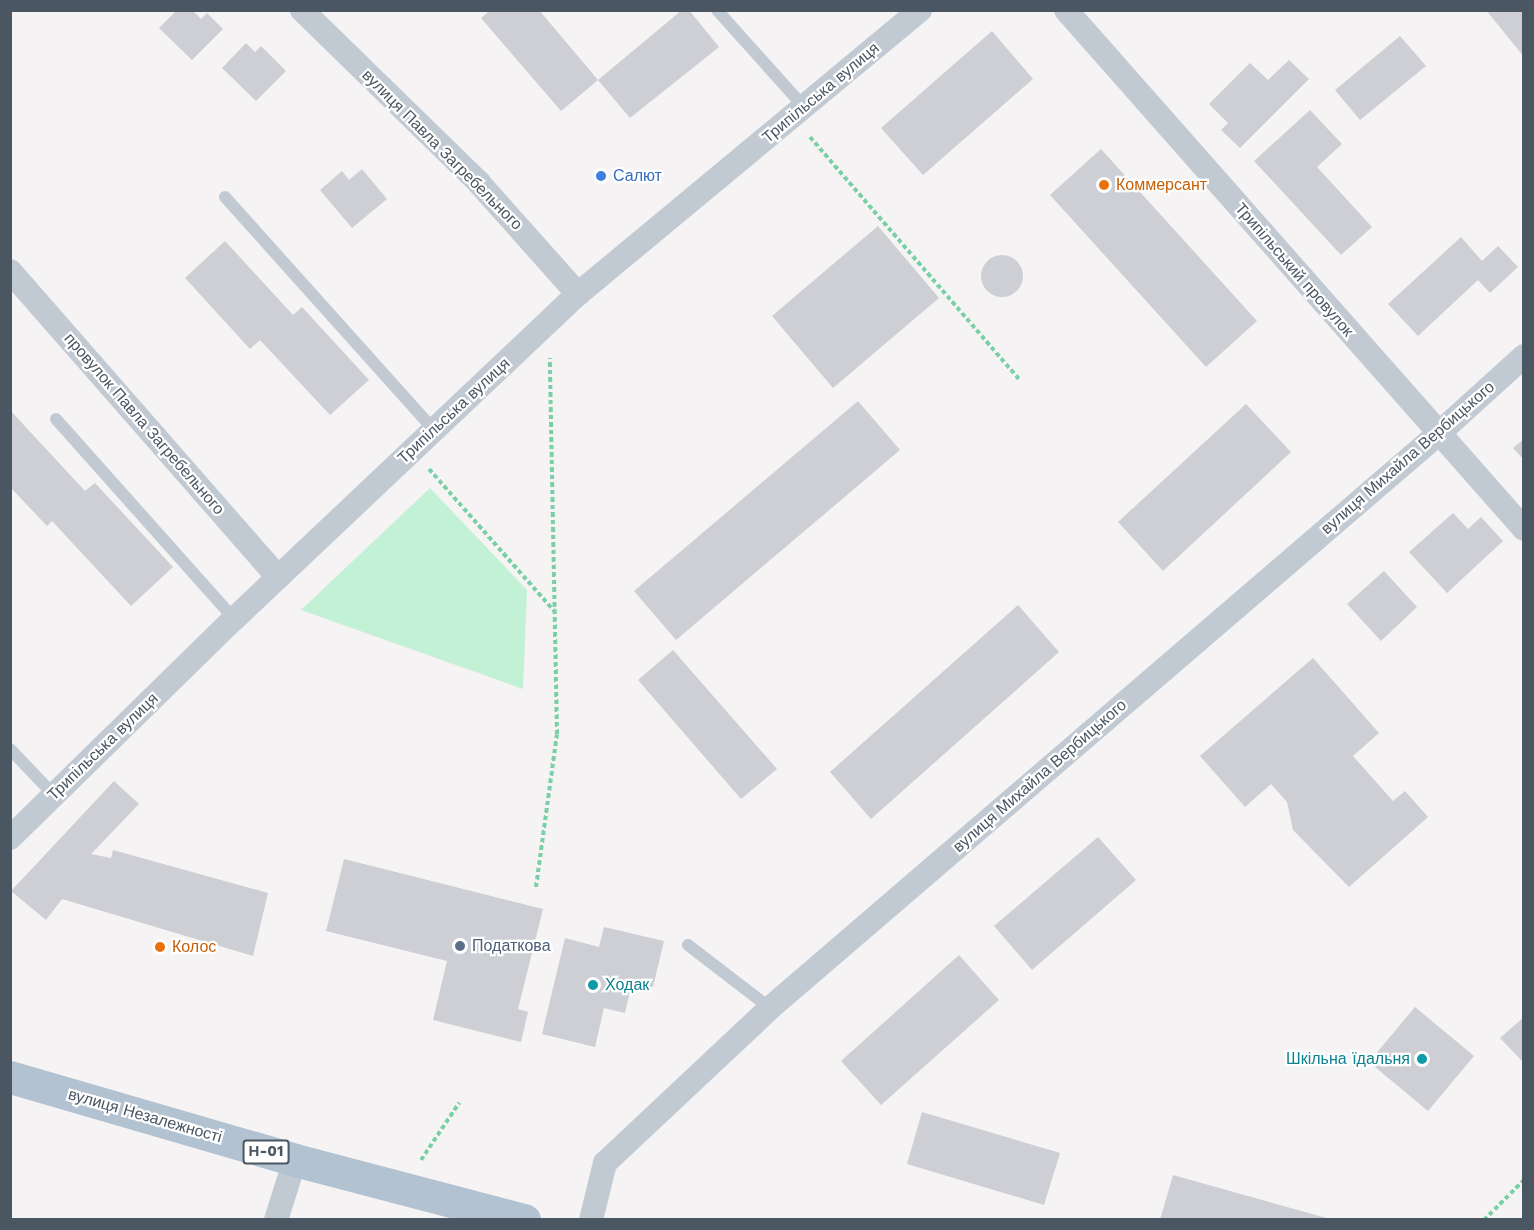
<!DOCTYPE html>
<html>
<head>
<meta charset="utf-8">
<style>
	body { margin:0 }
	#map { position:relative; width:1534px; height:1230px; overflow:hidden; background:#f5f3f3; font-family:"Work Sans",sans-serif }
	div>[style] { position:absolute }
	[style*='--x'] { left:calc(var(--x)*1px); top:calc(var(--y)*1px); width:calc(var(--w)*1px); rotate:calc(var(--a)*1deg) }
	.green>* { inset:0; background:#c3f1d5 }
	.building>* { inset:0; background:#cdcfd5 }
	.round { border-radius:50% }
	.path>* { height:4px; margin-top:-2px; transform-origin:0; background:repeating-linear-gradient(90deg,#7ad0a6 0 4.5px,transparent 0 7.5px) }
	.lane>* { height:12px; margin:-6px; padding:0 6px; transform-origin:6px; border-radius:6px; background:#c1cad2 }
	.street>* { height:24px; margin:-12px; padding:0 12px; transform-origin:12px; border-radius:12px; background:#c1cad2 }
	.primary>* { height:33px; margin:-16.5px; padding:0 16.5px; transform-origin:16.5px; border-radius:16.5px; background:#b3c2d1 }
	.dots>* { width:16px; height:16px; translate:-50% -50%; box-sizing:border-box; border:3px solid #fff; border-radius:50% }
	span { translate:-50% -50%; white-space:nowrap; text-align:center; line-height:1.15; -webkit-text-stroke:4.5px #fff; paint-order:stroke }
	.shield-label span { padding:2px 4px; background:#fff; border:2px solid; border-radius:4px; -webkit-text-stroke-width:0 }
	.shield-label { font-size:15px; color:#4a5661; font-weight:700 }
	.street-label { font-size:16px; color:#4a5661 }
	.shop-label { font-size:16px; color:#366cbe }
	.left { translate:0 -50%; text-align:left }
	.food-label { font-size:16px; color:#c56008 }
	.service-label { font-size:16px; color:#4e5e75 }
	.culture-label { font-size:16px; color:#0d838f }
	.right { translate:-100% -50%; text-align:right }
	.frame { position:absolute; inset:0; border:12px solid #4a5661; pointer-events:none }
</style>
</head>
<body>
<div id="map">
	<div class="green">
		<i style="clip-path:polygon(430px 488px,527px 590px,523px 689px,301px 610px)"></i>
	</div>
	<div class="building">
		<i style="clip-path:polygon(177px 10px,192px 10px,201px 19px,207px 13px,223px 29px,192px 60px,159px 28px)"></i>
		<i style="clip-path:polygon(491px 10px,539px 10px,598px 80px,682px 10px,689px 10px,719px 47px,630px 118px,598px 80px,561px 111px,481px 18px)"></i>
		<i style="clip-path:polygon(1486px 10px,1524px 10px,1524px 57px)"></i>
		<i style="clip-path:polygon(992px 31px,1033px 79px,923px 175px,881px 128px)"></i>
		<i style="clip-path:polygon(1400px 36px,1426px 66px,1360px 120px,1335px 90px)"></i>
		<i style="clip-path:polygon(246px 43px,255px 52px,261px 46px,286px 71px,256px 101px,222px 68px)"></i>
		<i style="clip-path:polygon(1289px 60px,1309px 79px,1240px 148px,1221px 130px,1228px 123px,1209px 104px,1250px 63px,1268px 80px)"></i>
		<i style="clip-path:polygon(1310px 110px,1342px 144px,1317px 167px,1372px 227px,1341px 255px,1254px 161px)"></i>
		<i style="clip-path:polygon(1101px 149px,1257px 321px,1206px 367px,1050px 195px)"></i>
		<i style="clip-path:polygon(362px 169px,387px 199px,352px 228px,320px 190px,342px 171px,349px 180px)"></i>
		<i style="clip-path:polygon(878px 226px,939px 298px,833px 388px,772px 316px)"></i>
		<i style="clip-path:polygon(1461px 237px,1482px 261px,1498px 246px,1518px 267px,1490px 293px,1478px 280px,1418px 336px,1388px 304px)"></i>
		<i style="clip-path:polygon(225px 241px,293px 315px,302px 307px,369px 380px,330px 415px,260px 340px,250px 349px,185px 278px)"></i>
		<i class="round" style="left:981px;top:255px;width:42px;height:42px"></i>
		<i style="clip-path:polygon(858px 401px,900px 450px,676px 640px,634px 591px)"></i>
		<i style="clip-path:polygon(1246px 404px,1291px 452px,1163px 571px,1118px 522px)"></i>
		<i style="clip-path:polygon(10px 410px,85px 491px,95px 483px,173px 567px,131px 606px,52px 521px,47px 526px,10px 487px)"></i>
		<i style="clip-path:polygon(1524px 439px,1524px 460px,1513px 448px)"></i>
		<i style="clip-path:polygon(1453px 513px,1468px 529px,1481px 517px,1503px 541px,1447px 593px,1409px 552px)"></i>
		<i style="clip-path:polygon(1384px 571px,1417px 607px,1381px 641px,1347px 604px)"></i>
		<i style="clip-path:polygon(1018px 605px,1059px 652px,871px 819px,830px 772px)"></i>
		<i style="clip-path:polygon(673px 650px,777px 769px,741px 799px,638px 680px)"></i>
		<i style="clip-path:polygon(1313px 658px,1379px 733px,1353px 756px,1393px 801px,1405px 791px,1428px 817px,1349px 887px,1293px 830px,1287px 802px,1271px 784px,1245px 807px,1200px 756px)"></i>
		<i style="clip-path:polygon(114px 781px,139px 804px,91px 854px,111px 858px,113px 850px,268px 893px,253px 956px,62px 899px,46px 920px,11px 891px)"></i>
		<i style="clip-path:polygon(1098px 837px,1136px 880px,1032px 970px,994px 926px)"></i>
		<i style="clip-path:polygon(344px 859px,543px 909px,518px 1009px,528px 1012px,521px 1042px,433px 1020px,447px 961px,326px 931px)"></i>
		<i style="clip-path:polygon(604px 927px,664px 941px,653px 987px,632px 982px,625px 1013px,604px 1008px,595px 1047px,542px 1034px,565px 938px,599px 947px)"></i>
		<i style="clip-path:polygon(959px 955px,999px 1000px,881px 1105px,841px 1061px)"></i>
		<i style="clip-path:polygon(1415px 1007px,1474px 1056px,1428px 1111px,1369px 1062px)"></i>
		<i style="clip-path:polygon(1524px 1017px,1524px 1063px,1500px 1038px)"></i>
		<i style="clip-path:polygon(922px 1112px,1060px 1153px,1044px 1205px,907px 1164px)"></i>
		<i style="clip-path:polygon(1173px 1175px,1330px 1219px,1330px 1220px,1160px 1220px)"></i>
	</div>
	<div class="path">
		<i style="--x:810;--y:137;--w:320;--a:49.2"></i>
		<i style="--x:429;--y:469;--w:191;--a:48.6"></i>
		<i style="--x:536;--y:887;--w:154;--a:-82.2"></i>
		<i style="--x:557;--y:734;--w:376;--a:-91.1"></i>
		<i style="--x:421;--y:1160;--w:69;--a:-56.3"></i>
		<i style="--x:1484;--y:1220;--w:57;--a:-45"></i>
	</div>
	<div class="lane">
		<i style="--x:717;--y:10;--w:130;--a:48.1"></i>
		<i style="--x:225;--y:197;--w:313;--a:48.1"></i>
		<i style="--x:56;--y:419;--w:268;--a:48.3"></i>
		<i style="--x:10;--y:749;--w:64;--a:46.3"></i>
		<i style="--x:688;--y:945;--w:103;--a:37.5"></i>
	</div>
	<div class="street">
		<i style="--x:302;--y:10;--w:248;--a:44.3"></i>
		<i style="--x:479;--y:183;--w:149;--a:48.3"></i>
		<i style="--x:1066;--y:10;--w:692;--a:48.57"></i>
		<i style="--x:10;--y:271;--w:407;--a:48.8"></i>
		<i style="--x:10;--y:838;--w:313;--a:-44.4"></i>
		<i style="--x:234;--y:619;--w:473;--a:-43.4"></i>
		<i style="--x:578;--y:294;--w:445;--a:-39.7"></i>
		<i style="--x:276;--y:1220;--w:63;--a:-72.4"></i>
		<i style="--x:591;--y:1220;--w:59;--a:-76.2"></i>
		<i style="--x:605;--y:1163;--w:226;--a:-43.2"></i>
		<i style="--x:770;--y:1008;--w:881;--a:-40.67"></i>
		<i style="--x:1438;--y:434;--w:116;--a:-42.2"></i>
	</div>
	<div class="primary">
		<i style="--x:10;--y:1077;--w:297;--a:16.2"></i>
		<i style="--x:295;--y:1160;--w:237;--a:14.7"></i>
	</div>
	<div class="dots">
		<i style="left:601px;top:176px;background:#3f7fe0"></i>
		<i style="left:1104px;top:185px;background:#e8710a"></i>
		<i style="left:460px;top:946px;background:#5c6f8a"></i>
		<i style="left:160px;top:947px;background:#e8710a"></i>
		<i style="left:593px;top:985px;background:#0f9aa8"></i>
		<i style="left:1422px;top:1059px;background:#0f9aa8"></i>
	</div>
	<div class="shield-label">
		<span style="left:266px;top:1152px">Н-01</span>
	</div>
	<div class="street-label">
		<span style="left:821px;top:93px;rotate:-40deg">Трипільська вулиця</span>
		<span style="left:442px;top:150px;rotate:45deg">вулиця Павла Загребельного</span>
		<span style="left:1294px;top:270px;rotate:49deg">Трипільський провулок</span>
		<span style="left:454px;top:411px;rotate:-43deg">Трипільська вулиця</span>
		<span style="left:144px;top:424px;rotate:49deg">провулок Павла Загребельного</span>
		<span style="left:1408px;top:458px;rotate:-41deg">вулиця Михайла Вербицького</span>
		<span style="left:103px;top:747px;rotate:-44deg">Трипільська вулиця</span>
		<span style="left:1040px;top:776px;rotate:-41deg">вулиця Михайла Вербицького</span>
		<span style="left:145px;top:1116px;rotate:16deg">вулиця Незалежності</span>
	</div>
	<div class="shop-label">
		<span class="left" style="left:613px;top:176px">Салют</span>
	</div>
	<div class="food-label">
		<span class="left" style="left:1116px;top:185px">Коммерсант</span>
		<span class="left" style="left:172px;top:947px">Колос</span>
	</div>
	<div class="service-label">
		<span class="left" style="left:472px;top:946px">Податкова</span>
	</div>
	<div class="culture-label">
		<span class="left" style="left:605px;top:985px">Ходак</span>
		<span class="right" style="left:1410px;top:1059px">Шкільна їдальня</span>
	</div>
	<div class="frame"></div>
</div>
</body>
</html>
